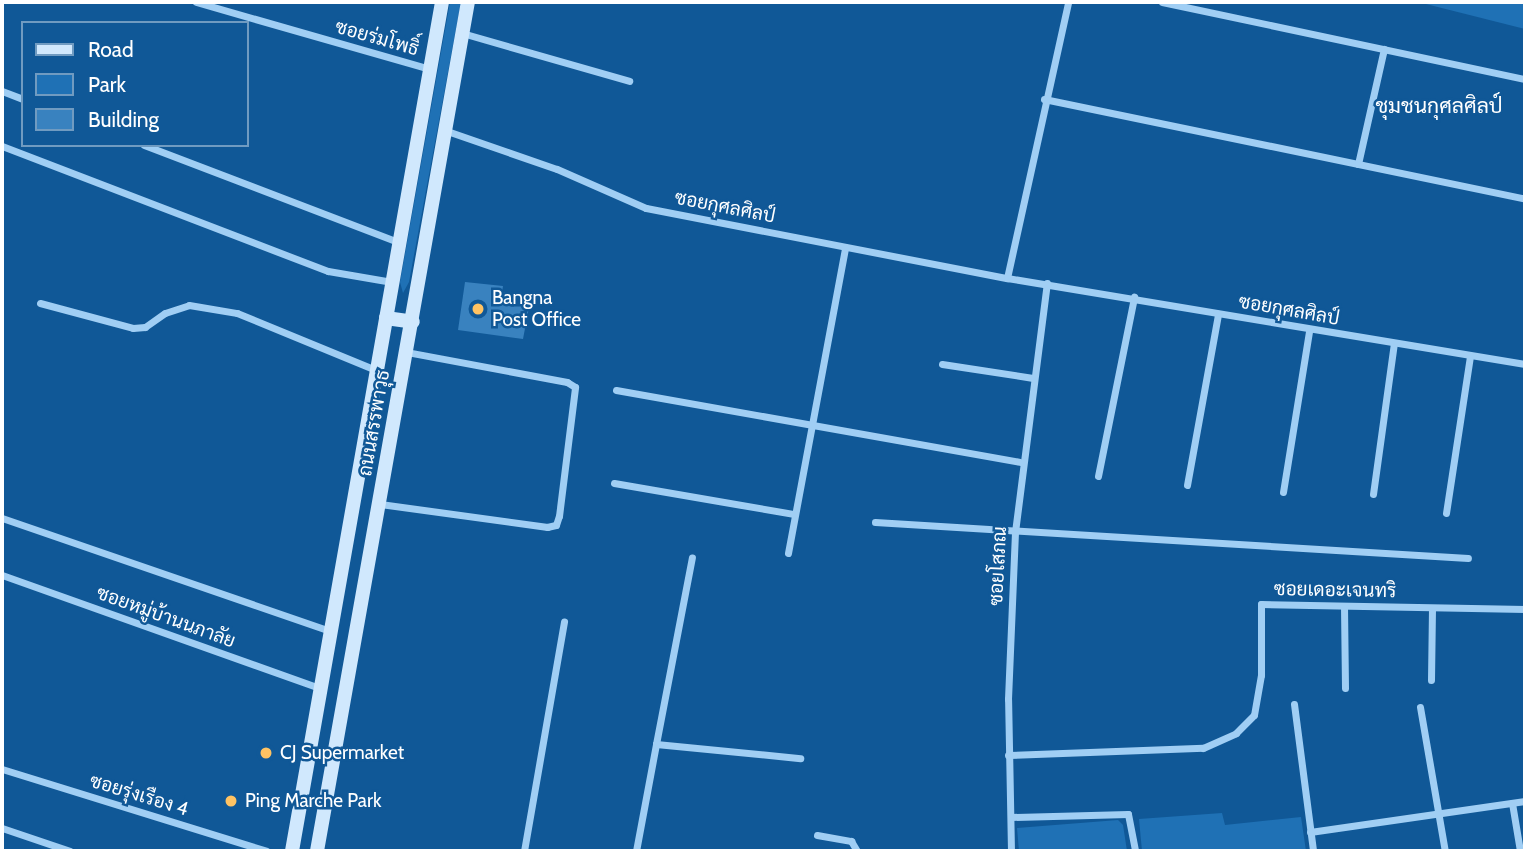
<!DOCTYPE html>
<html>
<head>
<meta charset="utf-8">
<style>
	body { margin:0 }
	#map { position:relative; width:1527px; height:853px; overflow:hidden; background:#105897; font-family:Cabin,Sarabun,sans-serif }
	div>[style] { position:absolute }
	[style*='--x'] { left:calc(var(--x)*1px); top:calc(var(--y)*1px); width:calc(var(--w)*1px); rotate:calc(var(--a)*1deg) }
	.green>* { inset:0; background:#1f71b5 }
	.building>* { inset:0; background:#3982bf }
	.street>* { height:7px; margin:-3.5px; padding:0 3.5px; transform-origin:3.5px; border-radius:3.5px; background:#a0cef4 }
	.secondary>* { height:14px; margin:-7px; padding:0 7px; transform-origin:7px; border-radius:7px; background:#d0e8fd }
	.dots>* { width:19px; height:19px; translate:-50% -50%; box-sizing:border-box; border:4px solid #105897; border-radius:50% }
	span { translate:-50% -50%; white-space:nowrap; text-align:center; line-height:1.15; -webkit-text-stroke:5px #105897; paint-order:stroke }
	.street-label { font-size:19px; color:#fff }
	.poi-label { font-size:19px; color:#fff }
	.left { translate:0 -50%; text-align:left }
	.neighbourhood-label { font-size:21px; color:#fff }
	.frame { position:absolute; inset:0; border:4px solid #fff; pointer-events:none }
	.legend { position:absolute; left:21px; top:21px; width:228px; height:126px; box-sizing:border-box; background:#105897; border:2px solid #709bc1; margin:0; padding:9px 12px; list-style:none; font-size:21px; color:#fff }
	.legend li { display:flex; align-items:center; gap:14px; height:35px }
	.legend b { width:35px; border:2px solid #709bc1 }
</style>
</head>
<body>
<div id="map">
	<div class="green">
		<i style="clip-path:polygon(450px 2px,461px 2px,409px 282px,403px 293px,400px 282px)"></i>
		<i style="clip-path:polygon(1418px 2px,1525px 2px,1525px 29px)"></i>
		<i style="clip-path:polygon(1222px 813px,1225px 825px,1301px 817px,1306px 851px,1142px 851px,1139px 819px)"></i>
		<i style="clip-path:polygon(1118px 820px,1123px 825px,1127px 851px,1019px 851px,1017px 828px)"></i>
	</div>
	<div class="building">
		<i style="clip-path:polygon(465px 282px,503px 286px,502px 292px,531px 297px,523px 339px,458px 330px)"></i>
	</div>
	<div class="street">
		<i style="--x:196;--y:2;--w:242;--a:16"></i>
		<i style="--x:1162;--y:2;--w:371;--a:12"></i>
		<i style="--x:462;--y:33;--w:174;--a:16"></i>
		<i style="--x:2;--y:91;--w:22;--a:21"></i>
		<i style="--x:1044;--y:99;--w:491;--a:11.7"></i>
		<i style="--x:447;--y:131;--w:116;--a:19.1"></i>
		<i style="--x:557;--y:169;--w:97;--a:23.7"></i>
		<i style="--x:646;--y:208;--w:368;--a:11"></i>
		<i style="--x:1007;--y:278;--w:525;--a:9.43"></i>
		<i style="--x:144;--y:145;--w:274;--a:20.9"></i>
		<i style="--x:2;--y:146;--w:349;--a:21"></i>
		<i style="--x:328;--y:271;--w:65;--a:9.8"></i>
		<i style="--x:1358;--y:164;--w:118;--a:-77.3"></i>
		<i style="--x:1007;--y:278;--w:283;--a:-77.5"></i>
		<i style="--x:40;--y:303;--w:96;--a:15"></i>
		<i style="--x:133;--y:328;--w:12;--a:-5"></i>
		<i style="--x:145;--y:327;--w:24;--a:-35"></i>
		<i style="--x:165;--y:313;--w:25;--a:-18"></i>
		<i style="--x:189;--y:305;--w:49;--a:9.5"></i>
		<i style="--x:237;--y:313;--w:150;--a:22.3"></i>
		<i style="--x:942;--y:364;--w:92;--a:8.7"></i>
		<i style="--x:616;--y:390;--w:410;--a:10.1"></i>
		<i style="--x:1098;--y:476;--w:183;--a:-78.6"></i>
		<i style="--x:614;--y:483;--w:183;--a:9.8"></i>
		<i style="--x:1187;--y:485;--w:174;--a:-79.7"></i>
		<i style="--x:1283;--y:492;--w:163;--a:-80.8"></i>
		<i style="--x:1373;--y:494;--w:152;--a:-82.1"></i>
		<i style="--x:380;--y:504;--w:169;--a:7.8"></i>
		<i style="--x:547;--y:527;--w:9;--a:-13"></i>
		<i style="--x:556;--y:525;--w:9;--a:-72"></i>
		<i style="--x:559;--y:516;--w:130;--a:-82.9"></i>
		<i style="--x:575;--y:387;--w:9;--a:-148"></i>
		<i style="--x:567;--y:382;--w:164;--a:-169.4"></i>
		<i style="--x:1446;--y:513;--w:159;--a:-81.3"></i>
		<i style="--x:2;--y:518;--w:347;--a:19"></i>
		<i style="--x:875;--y:522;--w:594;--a:3.47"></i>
		<i style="--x:788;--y:553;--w:311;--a:-79.4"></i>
		<i style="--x:2;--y:575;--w:337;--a:19.6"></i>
		<i style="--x:1344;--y:606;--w:82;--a:89.3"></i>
		<i style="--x:1431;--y:680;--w:72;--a:-89.2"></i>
		<i style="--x:1294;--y:704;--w:148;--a:82.6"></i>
		<i style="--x:1420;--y:707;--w:146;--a:80.2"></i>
		<i style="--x:656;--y:744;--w:190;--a:-79.1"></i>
		<i style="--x:1008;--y:755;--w:195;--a:-2.1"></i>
		<i style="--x:1203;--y:748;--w:36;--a:-24"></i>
		<i style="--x:1236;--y:733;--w:25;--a:-45"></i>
		<i style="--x:1254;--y:715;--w:41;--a:-80.1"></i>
		<i style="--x:1261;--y:675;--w:71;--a:-90"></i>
		<i style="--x:1261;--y:604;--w:264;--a:1.1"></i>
		<i style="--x:2;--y:769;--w:277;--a:17.2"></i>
		<i style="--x:1512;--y:803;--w:49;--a:80.5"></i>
		<i style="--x:1011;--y:817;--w:117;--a:-1.5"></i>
		<i style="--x:1128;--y:814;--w:38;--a:79"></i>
		<i style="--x:2;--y:828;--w:72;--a:18.7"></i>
		<i style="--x:1310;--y:832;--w:217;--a:-8.2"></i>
		<i style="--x:817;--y:835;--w:35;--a:10"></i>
		<i style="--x:851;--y:841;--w:12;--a:59"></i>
		<i style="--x:524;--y:851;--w:233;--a:-80.1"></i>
		<i style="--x:636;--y:851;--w:109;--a:-79.4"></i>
		<i style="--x:656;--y:744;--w:145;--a:5.6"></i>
		<i style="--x:1011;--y:851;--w:152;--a:-91.1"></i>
		<i style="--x:1008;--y:699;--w:167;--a:-87.6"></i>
		<i style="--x:1015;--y:532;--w:251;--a:-82.7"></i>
	</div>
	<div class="secondary">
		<i style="--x:386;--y:318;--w:27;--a:8"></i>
		<i style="--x:292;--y:851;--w:862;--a:-79.98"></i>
		<i style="--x:317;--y:851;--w:862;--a:-79.92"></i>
	</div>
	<div class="dots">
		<i style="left:478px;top:309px;background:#ffc363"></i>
		<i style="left:266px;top:753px;background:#ffc363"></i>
		<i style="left:231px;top:801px;background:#ffc363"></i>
	</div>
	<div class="street-label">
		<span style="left:377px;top:38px;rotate:16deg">ซอยร่มโพธิ์</span>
		<span style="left:725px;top:207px;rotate:11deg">ซอยกุศลศิลป์</span>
		<span style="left:1289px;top:310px;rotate:10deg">ซอยกุศลศิลป์</span>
		<span style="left:374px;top:423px;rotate:-80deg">ถนนสรรพาวุธ</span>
		<span style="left:998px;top:566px;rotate:-87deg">ซอยโสภณ</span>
		<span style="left:1335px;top:590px;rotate:1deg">ซอยเดอะเจนทริ</span>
		<span style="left:166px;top:617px;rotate:20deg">ซอยหมู่บ้านนภาลัย</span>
		<span style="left:139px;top:795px;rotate:17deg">ซอยรุ่งเรือง 4</span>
	</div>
	<div class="poi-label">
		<span class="left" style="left:492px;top:309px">Bangna<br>Post Office</span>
		<span class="left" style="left:280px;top:753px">CJ Supermarket</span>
		<span class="left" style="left:245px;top:801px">Ping Marche Park</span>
	</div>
	<div class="neighbourhood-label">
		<span style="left:1439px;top:106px">ชุมชนกุศลศิลป์</span>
	</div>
	<div class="frame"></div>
	<ul class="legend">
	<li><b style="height:9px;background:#d0e8fd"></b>Road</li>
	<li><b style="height:19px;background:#1f71b5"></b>Park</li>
	<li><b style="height:19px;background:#3982bf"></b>Building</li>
	</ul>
</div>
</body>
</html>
